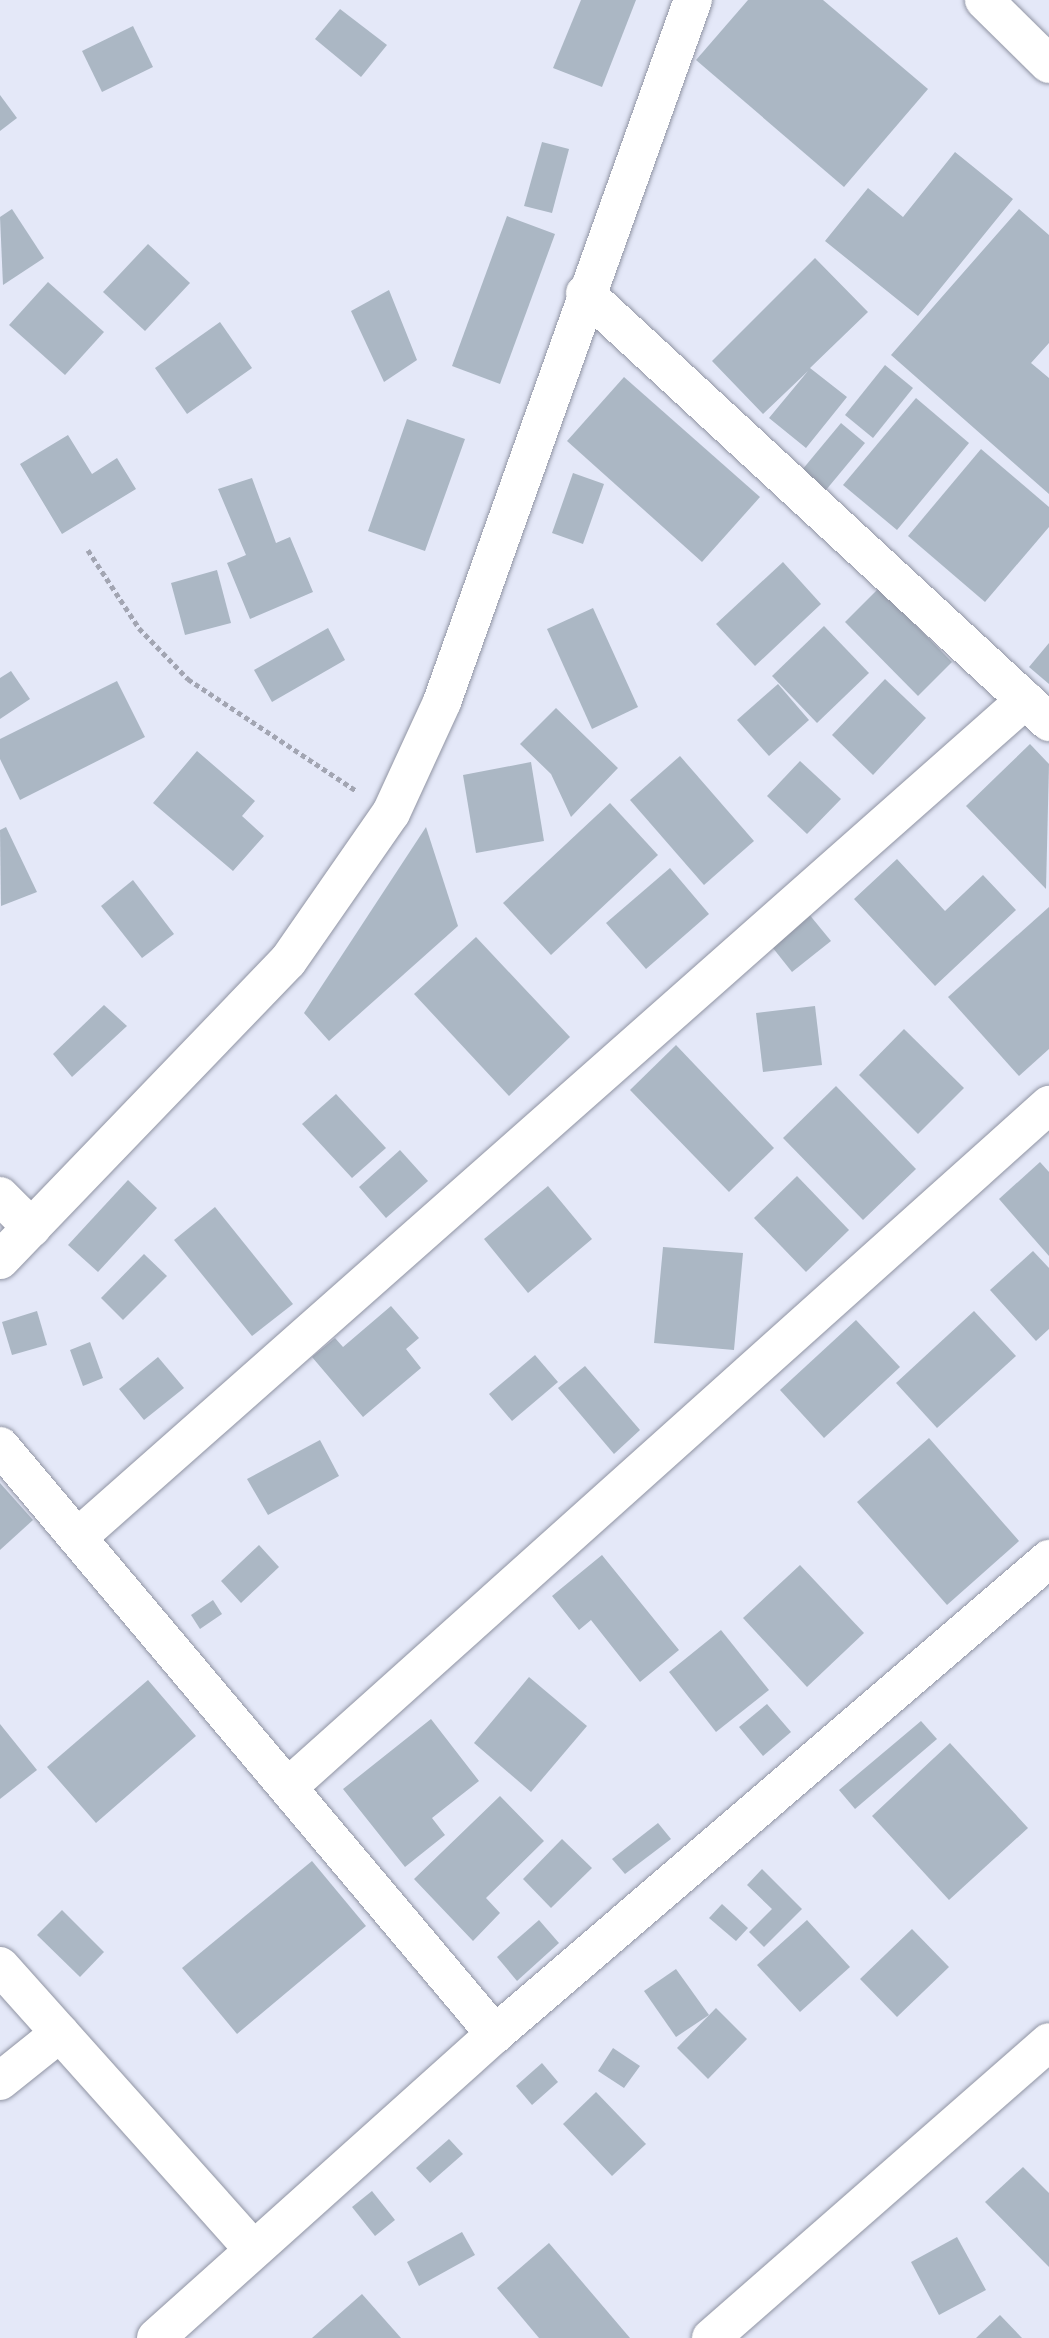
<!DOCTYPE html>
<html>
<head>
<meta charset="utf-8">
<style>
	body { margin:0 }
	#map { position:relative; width:1049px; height:2338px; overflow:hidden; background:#e4e8f8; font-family:"Golos Text",sans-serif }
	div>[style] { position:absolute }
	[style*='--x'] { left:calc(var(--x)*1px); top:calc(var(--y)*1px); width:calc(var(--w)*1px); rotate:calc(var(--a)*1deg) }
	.building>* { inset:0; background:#abb7c4 }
	.path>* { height:4.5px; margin-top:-2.25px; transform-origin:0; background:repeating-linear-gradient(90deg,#a2a5b2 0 5px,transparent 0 8.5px) }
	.roads { filter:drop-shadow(0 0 2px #9094a3) drop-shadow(0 0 2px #9094a3) }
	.street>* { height:38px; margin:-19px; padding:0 19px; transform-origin:19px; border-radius:19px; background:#fff }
	.secondary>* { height:38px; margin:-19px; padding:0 19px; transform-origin:19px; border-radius:19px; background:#fff }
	span { translate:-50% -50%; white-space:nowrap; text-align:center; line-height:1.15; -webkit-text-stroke:5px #f4f6fc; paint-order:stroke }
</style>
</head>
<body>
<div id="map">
	<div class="building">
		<i style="clip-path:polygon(581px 0,636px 0,602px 87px,553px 68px)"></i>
		<i style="clip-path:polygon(748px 0,823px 0,928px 89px,844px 187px,696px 60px)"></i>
		<i style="clip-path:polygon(340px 9px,387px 45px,361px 77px,315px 39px)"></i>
		<i style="clip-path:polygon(133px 26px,153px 67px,102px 92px,82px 51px)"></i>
		<i style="clip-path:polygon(0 95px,17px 118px,0 131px)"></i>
		<i style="clip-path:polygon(542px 142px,569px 149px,552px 213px,524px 206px)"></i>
		<i style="clip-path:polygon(955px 152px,1013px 199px,918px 316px,825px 241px,868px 188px,903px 217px)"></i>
		<i style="clip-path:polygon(12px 209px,44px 258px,3px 285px,0 217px)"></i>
		<i style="clip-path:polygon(1019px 209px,1049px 235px,1049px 343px,1031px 363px,1049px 378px,1049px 494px,891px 355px)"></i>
		<i style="clip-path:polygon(507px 216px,555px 234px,500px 384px,452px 366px)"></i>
		<i style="clip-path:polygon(148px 244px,190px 283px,145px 331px,103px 292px)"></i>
		<i style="clip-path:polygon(815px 258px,868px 312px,810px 368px,847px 397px,806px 448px,769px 418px,808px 371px,763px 414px,712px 361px)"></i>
		<i style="clip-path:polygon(48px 282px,104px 332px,65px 375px,9px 325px)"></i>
		<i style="clip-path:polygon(389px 290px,417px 360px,384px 382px,351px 311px)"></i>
		<i style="clip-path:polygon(220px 322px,252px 368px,187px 414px,155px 368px)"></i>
		<i style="clip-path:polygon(885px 365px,913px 388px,873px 438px,845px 415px)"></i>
		<i style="clip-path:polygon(624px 377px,760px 497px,702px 562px,567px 441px)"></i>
		<i style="clip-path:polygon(916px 398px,969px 443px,897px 530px,843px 485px)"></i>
		<i style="clip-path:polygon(407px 419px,465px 439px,425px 551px,368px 531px)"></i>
		<i style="clip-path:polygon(841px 423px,865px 443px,826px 490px,802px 470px)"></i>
		<i style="clip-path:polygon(68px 435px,92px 474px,117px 458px,136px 489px,62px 534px,20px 464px)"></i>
		<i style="clip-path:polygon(981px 449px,1049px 507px,1049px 527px,985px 602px,908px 536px)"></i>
		<i style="clip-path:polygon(573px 473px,604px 484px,583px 544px,552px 533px)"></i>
		<i style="clip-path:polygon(252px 478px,276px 543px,290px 537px,313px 592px,250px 619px,227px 563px,246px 555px,218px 489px)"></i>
		<i style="clip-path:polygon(783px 562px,821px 604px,755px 666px,716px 624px)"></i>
		<i style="clip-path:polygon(217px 570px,231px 623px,185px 635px,171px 583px)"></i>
		<i style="clip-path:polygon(879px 588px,952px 662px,918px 696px,845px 622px)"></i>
		<i style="clip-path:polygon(593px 608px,638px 707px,592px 729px,547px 629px)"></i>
		<i style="clip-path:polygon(824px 626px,869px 673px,817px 723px,772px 676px)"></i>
		<i style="clip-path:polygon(328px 628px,345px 660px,272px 702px,254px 670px)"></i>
		<i style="clip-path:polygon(1049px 643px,1049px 684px,1029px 667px)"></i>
		<i style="clip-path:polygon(11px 671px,30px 699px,0 719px,0 678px)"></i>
		<i style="clip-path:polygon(885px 679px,926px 718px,873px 775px,832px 735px)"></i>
		<i style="clip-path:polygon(117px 681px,145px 737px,20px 800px,0 759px,0 739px)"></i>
		<i style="clip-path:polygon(778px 684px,809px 720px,769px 756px,737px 720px)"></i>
		<i style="clip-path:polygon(556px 708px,618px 768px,571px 817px,551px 774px,520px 744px)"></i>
		<i style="clip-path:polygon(1030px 744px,1049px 764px,1046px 889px,966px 806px)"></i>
		<i style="clip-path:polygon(197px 751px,255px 801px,242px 816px,264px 836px,233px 871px,153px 803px)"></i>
		<i style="clip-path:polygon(680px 756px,754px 841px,704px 885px,630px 800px)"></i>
		<i style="clip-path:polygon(800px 761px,841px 799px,807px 834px,767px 796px)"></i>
		<i style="clip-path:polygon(531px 762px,544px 841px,476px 853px,463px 775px)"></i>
		<i style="clip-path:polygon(610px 803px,658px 855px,551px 955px,503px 903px)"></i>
		<i style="clip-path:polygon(6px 827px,37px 892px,1px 906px,0 830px)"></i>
		<i style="clip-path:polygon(426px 827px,458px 926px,329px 1041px,304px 1013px)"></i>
		<i style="clip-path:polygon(897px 859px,945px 911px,983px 875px,1016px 910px,935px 986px,854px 899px)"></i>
		<i style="clip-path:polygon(670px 868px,709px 914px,646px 969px,606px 923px)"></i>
		<i style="clip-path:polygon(133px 880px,174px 934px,142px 958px,101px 906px)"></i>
		<i style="clip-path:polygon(799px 902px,831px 941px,792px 972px,761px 933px)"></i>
		<i style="clip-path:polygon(1049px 907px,1049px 1049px,1019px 1076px,948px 997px)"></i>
		<i style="clip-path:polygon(476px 937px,570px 1037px,509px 1096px,414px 994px)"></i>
		<i style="clip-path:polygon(104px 1005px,127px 1026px,72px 1077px,53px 1054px)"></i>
		<i style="clip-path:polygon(815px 1006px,822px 1065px,763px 1072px,756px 1013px)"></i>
		<i style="clip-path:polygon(904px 1029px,964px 1088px,918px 1134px,859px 1075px)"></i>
		<i style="clip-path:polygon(676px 1045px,774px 1148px,729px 1192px,630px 1090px)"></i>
		<i style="clip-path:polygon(836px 1086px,916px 1169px,863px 1220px,783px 1138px)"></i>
		<i style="clip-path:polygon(336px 1094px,386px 1148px,352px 1178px,302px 1124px)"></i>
		<i style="clip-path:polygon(400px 1150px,428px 1181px,386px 1218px,359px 1187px)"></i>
		<i style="clip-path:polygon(1040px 1162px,1049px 1172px,1049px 1256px,999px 1199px)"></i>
		<i style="clip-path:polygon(797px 1176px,849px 1230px,806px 1272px,754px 1218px)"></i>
		<i style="clip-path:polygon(128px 1180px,157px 1208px,98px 1272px,68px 1245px)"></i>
		<i style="clip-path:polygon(548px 1186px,592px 1239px,528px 1293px,484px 1239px)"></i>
		<i style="clip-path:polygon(215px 1207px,293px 1304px,252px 1336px,174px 1240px)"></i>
		<i style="clip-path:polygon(663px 1247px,743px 1253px,734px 1350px,654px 1343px)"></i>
		<i style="clip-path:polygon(1033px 1251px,1049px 1268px,1049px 1329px,1036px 1341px,990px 1290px)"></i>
		<i style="clip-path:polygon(144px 1254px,167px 1276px,123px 1320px,101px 1298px)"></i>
		<i style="clip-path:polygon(391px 1306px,419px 1338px,406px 1349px,421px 1368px,363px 1417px,312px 1357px,335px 1338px,343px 1347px)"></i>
		<i style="clip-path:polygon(37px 1311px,47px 1345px,12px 1355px,2px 1322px)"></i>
		<i style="clip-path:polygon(974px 1311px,1016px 1356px,937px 1428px,896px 1383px)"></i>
		<i style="clip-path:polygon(856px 1320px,900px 1367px,824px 1438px,780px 1390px)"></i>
		<i style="clip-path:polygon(90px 1342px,103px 1378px,83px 1386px,70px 1350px)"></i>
		<i style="clip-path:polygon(535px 1355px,558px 1382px,512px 1421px,489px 1394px)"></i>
		<i style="clip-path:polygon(158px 1357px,184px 1388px,144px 1420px,119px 1389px)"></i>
		<i style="clip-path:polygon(585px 1366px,640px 1430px,614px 1454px,558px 1388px)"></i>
		<i style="clip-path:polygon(929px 1438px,1019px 1541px,947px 1605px,857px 1502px)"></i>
		<i style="clip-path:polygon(320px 1440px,339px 1476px,268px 1515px,247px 1479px)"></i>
		<i style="clip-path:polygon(0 1483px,33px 1520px,0 1550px)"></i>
		<i style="clip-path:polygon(259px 1545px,279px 1567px,241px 1603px,221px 1581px)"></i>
		<i style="clip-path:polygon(602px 1555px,679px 1650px,640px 1682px,591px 1620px,579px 1630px,552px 1596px)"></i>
		<i style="clip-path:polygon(800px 1565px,864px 1633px,807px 1687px,743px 1618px)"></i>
		<i style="clip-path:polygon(213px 1600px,222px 1614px,200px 1629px,191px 1615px)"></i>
		<i style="clip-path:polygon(721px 1630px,769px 1690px,716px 1732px,669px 1672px)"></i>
		<i style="clip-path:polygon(529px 1677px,587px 1726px,531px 1792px,474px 1743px)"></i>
		<i style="clip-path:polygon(148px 1680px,196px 1736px,96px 1823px,47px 1767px)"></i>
		<i style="clip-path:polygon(767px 1704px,791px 1732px,763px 1756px,739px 1727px)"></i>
		<i style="clip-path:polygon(431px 1719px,479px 1781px,432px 1818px,445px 1835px,405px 1867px,343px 1789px)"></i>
		<i style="clip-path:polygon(921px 1721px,937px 1739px,855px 1809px,839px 1790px)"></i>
		<i style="clip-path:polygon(0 1724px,37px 1770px,0 1799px)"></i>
		<i style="clip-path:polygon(950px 1743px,1028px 1828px,949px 1900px,872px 1816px)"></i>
		<i style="clip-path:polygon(500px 1796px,544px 1841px,486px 1898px,500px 1913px,473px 1941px,414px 1879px)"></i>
		<i style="clip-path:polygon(658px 1823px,671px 1839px,625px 1874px,612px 1859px)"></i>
		<i style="clip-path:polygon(562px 1839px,592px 1868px,551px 1908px,523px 1879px)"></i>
		<i style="clip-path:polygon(312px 1861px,366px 1926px,237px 2034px,182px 1968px)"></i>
		<i style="clip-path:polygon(762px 1869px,802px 1909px,764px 1947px,749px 1932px,772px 1909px,747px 1885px)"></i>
		<i style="clip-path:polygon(722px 1904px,748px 1928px,736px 1941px,709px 1918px)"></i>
		<i style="clip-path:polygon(62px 1910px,104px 1952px,80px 1977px,37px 1935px)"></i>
		<i style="clip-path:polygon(539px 1920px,559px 1943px,517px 1981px,497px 1957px)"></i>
		<i style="clip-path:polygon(807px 1920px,850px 1967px,800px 2012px,757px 1965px)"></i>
		<i style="clip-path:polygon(912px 1929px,949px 1967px,897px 2017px,860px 1979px)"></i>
		<i style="clip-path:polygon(676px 1969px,709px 2015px,676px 2037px,644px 1991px)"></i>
		<i style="clip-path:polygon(716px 2008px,747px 2039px,708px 2079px,677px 2048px)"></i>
		<i style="clip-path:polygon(613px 2048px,640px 2066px,624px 2088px,598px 2071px)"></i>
		<i style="clip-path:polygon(542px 2063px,558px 2082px,532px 2105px,516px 2086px)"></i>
		<i style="clip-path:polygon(596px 2092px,646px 2144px,612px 2176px,563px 2124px)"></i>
		<i style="clip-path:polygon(449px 2139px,463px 2154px,430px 2183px,416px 2168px)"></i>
		<i style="clip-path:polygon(1023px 2167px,1049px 2193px,1049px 2267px,985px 2202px)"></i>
		<i style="clip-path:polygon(372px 2191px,395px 2220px,375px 2236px,352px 2207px)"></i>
		<i style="clip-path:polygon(462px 2232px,475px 2255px,419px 2286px,407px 2262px)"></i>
		<i style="clip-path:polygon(957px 2237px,986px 2290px,939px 2315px,911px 2262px)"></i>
		<i style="clip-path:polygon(549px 2243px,630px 2338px,539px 2338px,497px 2288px)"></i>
		<i style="clip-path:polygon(362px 2294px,401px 2338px,312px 2338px)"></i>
		<i style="clip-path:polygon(1000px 2315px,1022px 2338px,976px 2338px)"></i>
	</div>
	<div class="path">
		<i style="--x:88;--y:550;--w:93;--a:56.8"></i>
		<i style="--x:139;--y:628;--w:71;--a:46.1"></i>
		<i style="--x:188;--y:679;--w:201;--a:33.6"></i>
	</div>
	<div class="roads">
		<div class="street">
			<i style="--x:585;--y:293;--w:632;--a:42.76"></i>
			<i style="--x:0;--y:1196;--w:45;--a:45"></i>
			<i style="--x:0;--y:1446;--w:769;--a:49.91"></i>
			<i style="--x:78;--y:1537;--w:1264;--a:-41.47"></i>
			<i style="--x:288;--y:1787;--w:1022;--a:-41.87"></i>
			<i style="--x:0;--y:1966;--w:378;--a:48.2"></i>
			<i style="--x:0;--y:2081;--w:77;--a:-38.7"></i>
			<i style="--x:156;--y:2338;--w:455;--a:-41.9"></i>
			<i style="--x:495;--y:2034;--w:730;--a:-40.61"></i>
			<i style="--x:711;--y:2338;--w:449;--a:-41.2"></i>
		</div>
		<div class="secondary">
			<i style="--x:984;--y:0;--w:91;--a:44.6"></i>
			<i style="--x:0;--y:1260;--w:415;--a:-46.1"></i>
			<i style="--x:288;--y:961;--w:180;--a:-55.2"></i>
			<i style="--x:391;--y:813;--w:122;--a:-65.3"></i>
			<i style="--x:442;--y:702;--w:746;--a:-70.33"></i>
		</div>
	</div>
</div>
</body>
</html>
